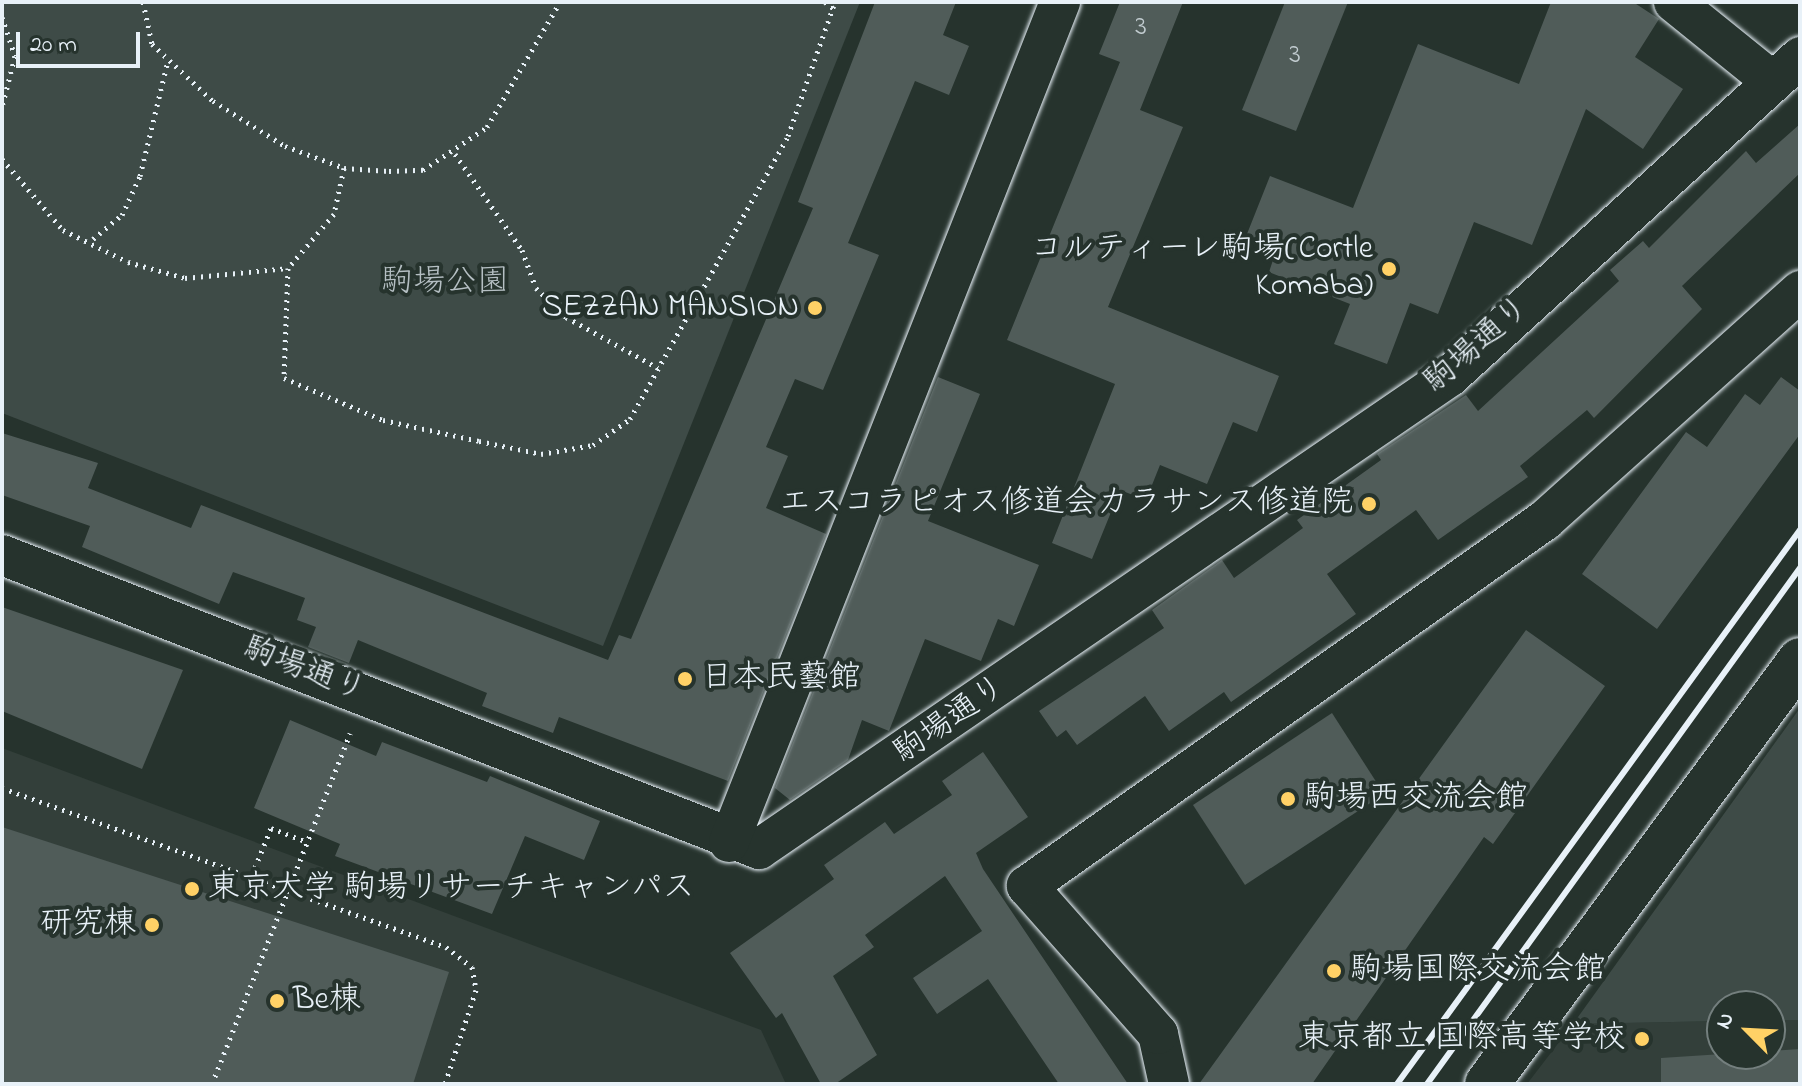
<!DOCTYPE html>
<html>
<head>
<meta charset="utf-8">
<style>
	body { margin:0 }
	#map { position:relative; width:1802px; height:1086px; overflow:hidden; background:#26332d; font-family:"Indie Flower","Klee One",sans-serif }
	div>[style] { position:absolute }
	[style*='--x'] { left:calc(var(--x)*1px); top:calc(var(--y)*1px); width:calc(var(--w)*1px); rotate:calc(var(--a)*1deg) }
	.built>* { inset:0; background:#333f3a }
	.green>* { inset:0; background:#3e4b47 }
	.building>* { inset:0; background:#505c59 }
	.path>* { height:5px; margin-top:-2.5px; transform-origin:0; background:repeating-linear-gradient(90deg,#e8f1f8 0 2px,transparent 0 8px) }
	.roads { filter:drop-shadow(0 0 2px #e8f1f8) drop-shadow(0 0 2px #e8f1f8) }
	.street>* { height:40px; margin:-20px; padding:0 20px; transform-origin:20px; border-radius:20px; background:#26332d }
	.secondary>* { height:44px; margin:-22px; padding:0 22px; transform-origin:22px; border-radius:22px; background:#26332d }
	.rail>* { height:6px; margin:-3px; padding:0 3px; transform-origin:3px; border-radius:3px; background:#e8f1f8 }
	.dots>* { width:22px; height:22px; translate:-50% -50%; box-sizing:border-box; border:4px solid #26332d; border-radius:50% }
	span { translate:-50% -50%; white-space:nowrap; text-align:center; line-height:1.15; -webkit-text-stroke:8px #26332d; paint-order:stroke }
	.number-label { font-size:28px; color:#c2ccd0 }
	.number-label span { -webkit-text-stroke-width:0 }
	.poi-label { font-size:32px; color:#e8f1f8 }
	.right { translate:-100% -50%; text-align:right }
	.left { translate:0 -50%; text-align:left }
	.park-label { font-size:32px; color:#b5bfc3 }
	.street-label { font-size:32px; color:#e8f1f8 }
	.frame { position:absolute; inset:0; border:4px solid #e8f1f8; pointer-events:none }
	.north { position:absolute; left:1706px; top:990px; width:80px; height:80px; box-sizing:border-box; background:#26332d; border:2px solid #747f7e; border-radius:50%; rotate:294deg; font-size:22px; font-weight:700; line-height:32px; text-align:center; color:#e8f1f8 }
	.north::after { content:''; display:block; margin:auto; width:28px; height:36px; background:#ffd166; clip-path:polygon(50% 0,100% 100%,50% 72%,0 100%) }
	.scale { position:absolute; left:16px; top:32px; width:124px; height:36px; box-sizing:border-box; border:4px solid #e8f1f8; border-top:0; padding-left:10px; font-size:24px; line-height:28px; white-space:nowrap; color:#e8f1f8; -webkit-text-stroke:6px #26332d; paint-order:stroke }
</style>
</head>
<body>
<div id="map">
	<div class="built">
		<i style="clip-path:polygon(2px 748px,761px 1030px,786px 1084px,2px 1084px)"></i>
		<i style="clip-path:polygon(1770px 1020px,1800px 1020px,1800px 1084px,1527px 1084px,1573px 1024px,1722px 1021px,1722px 1054px,1770px 1054px)"></i>
	</div>
	<div class="green">
		<i style="clip-path:polygon(2px 2px,860px 2px,603px 646px,2px 413px)"></i>
		<i style="clip-path:polygon(1800px 708px,1800px 1020px,1770px 1020px,1770px 1006px,1722px 1006px,1722px 1021px,1573px 1024px)"></i>
	</div>
	<div class="building">
		<i style="clip-path:polygon(875px 2px,956px 2px,943px 35px,969px 46px,949px 95px,915px 81px,848px 243px,879px 255px,823px 390px,795px 379px,766px 447px,788px 456px,766px 508px,826px 534px,728px 781px,559px 717px,553px 733px,482px 706px,487px 693px,358px 640px,349px 663px,308px 647px,316px 627px,297px 620px,305px 598px,233px 572px,219px 604px,82px 547px,90px 526px,2px 495px,2px 433px,98px 463px,88px 488px,191px 528px,201px 505px,608px 660px,619px 635px,631px 639px,813px 208px,798px 202px)"></i>
		<i style="clip-path:polygon(1120px 2px,1183px 2px,1140px 110px,1183px 127px,1108px 307px,1279px 376px,1257px 432px,1233px 422px,1207px 484px,1160px 465px,1146px 500px,1120px 490px,1092px 559px,1052px 543px,1115px 384px,1007px 340px,1120px 62px,1099px 54px)"></i>
		<i style="clip-path:polygon(1285px 2px,1348px 2px,1296px 131px,1242px 110px)"></i>
		<i style="clip-path:polygon(1551px 2px,1633px 2px,1659px 19px,1635px 57px,1683px 89px,1643px 149px,1586px 109px,1532px 245px,1474px 222px,1438px 314px,1410px 303px,1387px 364px,1334px 344px,1350px 304px,1269px 272px,1276px 251px,1245px 239px,1270px 176px,1353px 208px,1418px 44px,1519px 84px)"></i>
		<i style="clip-path:polygon(1800px 124px,1800px 173px,1682px 286px,1702px 309px,1594px 418px,1587px 410px,1520px 466px,1528px 477px,1438px 540px,1416px 510px,1327px 574px,1356px 614px,1231px 702px,1224px 692px,1169px 731px,1145px 696px,1077px 745px,1066px 730px,1057px 737px,1039px 711px,1164px 628px,1152px 610px,1222px 560px,1234px 578px,1303px 528px,1297px 520px,1381px 460px,1377px 454px,1466px 395px,1478px 411px,1619px 281px,1610px 270px,1643px 241px,1649px 248px,1746px 151px,1756px 163px)"></i>
		<i style="clip-path:polygon(938px 377px,980px 394px,928px 521px,1039px 565px,1014px 626px,998px 619px,981px 661px,925px 639px,889px 731px,862px 720px,848px 760px,790px 800px,775px 788px)"></i>
		<i style="clip-path:polygon(1781px 377px,1800px 391px,1800px 434px,1657px 629px,1582px 574px,1686px 432px,1707px 447px,1745px 394px,1760px 405px)"></i>
		<i style="clip-path:polygon(2px 607px,183px 670px,142px 769px,2px 711px)"></i>
		<i style="clip-path:polygon(1526px 630px,1605px 686px,1493px 844px,1484px 837px,1312px 1084px,1199px 1084px)"></i>
		<i style="clip-path:polygon(1332px 713px,1384px 794px,1245px 885px,1193px 805px)"></i>
		<i style="clip-path:polygon(290px 720px,376px 756px,382px 742px,487px 782px,490px 776px,600px 821px,584px 860px,525px 836px,492px 914px,335px 856px,340px 844px,254px 808px)"></i>
		<i style="clip-path:polygon(983px 752px,1028px 817px,976px 853px,983px 869px,1128px 1084px,1059px 1084px,988px 979px,937px 1014px,913px 978px,982px 931px,945px 876px,865px 935px,874px 947px,833px 976px,877px 1055px,835px 1084px,821px 1084px,782px 1013px,776px 1018px,730px 953px,834px 879px,824px 865px,885px 822px,894px 834px,952px 795px,942px 781px)"></i>
		<i style="clip-path:polygon(2px 827px,449px 972px,413px 1084px,2px 1084px)"></i>
		<i style="clip-path:polygon(1800px 1049px,1800px 1084px,1661px 1084px,1661px 1058px)"></i>
	</div>
	<div class="path">
		<i style="--x:143;--y:2;--w:43;--a:77.9"></i>
		<i style="--x:152;--y:44;--w:83;--a:43.1"></i>
		<i style="--x:213;--y:101;--w:85;--a:32"></i>
		<i style="--x:285;--y:146;--w:63;--a:20.4"></i>
		<i style="--x:344;--y:168;--w:45;--a:3.8"></i>
		<i style="--x:389;--y:171;--w:34;--a:-2"></i>
		<i style="--x:423;--y:170;--w:77;--a:-33.9"></i>
		<i style="--x:487;--y:127;--w:145;--a:-59.7"></i>
		<i style="--x:825;--y:2;--w:10;--a:37"></i>
		<i style="--x:2;--y:17;--w:41;--a:71.6"></i>
		<i style="--x:15;--y:56;--w:53;--a:104.3"></i>
		<i style="--x:455;--y:154;--w:117;--a:55.1"></i>
		<i style="--x:522;--y:250;--w:40;--a:69.8"></i>
		<i style="--x:536;--y:288;--w:42;--a:44"></i>
		<i style="--x:566;--y:317;--w:105;--a:29"></i>
		<i style="--x:2;--y:159;--w:94;--a:49.3"></i>
		<i style="--x:63;--y:230;--w:72;--a:26.2"></i>
		<i style="--x:128;--y:262;--w:59;--a:15.7"></i>
		<i style="--x:185;--y:278;--w:103;--a:-5.5"></i>
		<i style="--x:344;--y:168;--w:47;--a:102.3"></i>
		<i style="--x:334;--y:214;--w:71;--a:130.4"></i>
		<i style="--x:288;--y:268;--w:110;--a:92.1"></i>
		<i style="--x:284;--y:378;--w:108;--a:23"></i>
		<i style="--x:383;--y:420;--w:98;--a:12.3"></i>
		<i style="--x:479;--y:441;--w:63;--a:11.8"></i>
		<i style="--x:541;--y:454;--w:53;--a:-9.8"></i>
		<i style="--x:593;--y:445;--w:45;--a:-35.1"></i>
		<i style="--x:630;--y:419;--w:324;--a:-60.8"></i>
		<i style="--x:788;--y:136;--w:142;--a:-70.7"></i>
		<i style="--x:93;--y:239;--w:38;--a:-40"></i>
		<i style="--x:122;--y:215;--w:43;--a:-65.2"></i>
		<i style="--x:140;--y:176;--w:115;--a:-76.4"></i>
		<i style="--x:2;--y:788;--w:472;--a:19.7"></i>
		<i style="--x:446;--y:947;--w:33;--a:38"></i>
		<i style="--x:472;--y:967;--w:23;--a:80"></i>
		<i style="--x:476;--y:990;--w:99;--a:108.3"></i>
		<i style="--x:252;--y:875;--w:51;--a:-68"></i>
		<i style="--x:271;--y:828;--w:39;--a:21"></i>
		<i style="--x:212;--y:1084;--w:377;--a:-68.5"></i>
	</div>
	<div class="roads">
		<div class="street">
			<i style="--x:1674;--y:2;--w:127;--a:38.9"></i>
			<i style="--x:2;--y:555;--w:812;--a:21.22"></i>
			<i style="--x:759;--y:849;--w:837;--a:-34.39"></i>
			<i style="--x:1450;--y:376;--w:474;--a:-42.3"></i>
			<i style="--x:729;--y:842;--w:903;--a:-68.49"></i>
			<i style="--x:1169;--y:1084;--w:51;--a:-102.4"></i>
			<i style="--x:1158;--y:1034;--w:198;--a:-131.5"></i>
			<i style="--x:1027;--y:886;--w:634;--a:-35.24"></i>
			<i style="--x:1545;--y:520;--w:343;--a:-41.9"></i>
		</div>
		<div class="secondary">
			<i style="--x:1487;--y:1084;--w:527;--a:-53.56"></i>
		</div>
	</div>
	<div class="rail">
		<i style="--x:1397;--y:1084;--w:685;--a:-53.97"></i>
		<i style="--x:1427;--y:1084;--w:637;--a:-54.14"></i>
	</div>
	<div class="dots">
		<i style="left:1389px;top:269px;background:#ffd166"></i>
		<i style="left:815px;top:308px;background:#ffd166"></i>
		<i style="left:1369px;top:504px;background:#ffd166"></i>
		<i style="left:685px;top:679px;background:#ffd166"></i>
		<i style="left:1288px;top:799px;background:#ffd166"></i>
		<i style="left:192px;top:889px;background:#ffd166"></i>
		<i style="left:152px;top:925px;background:#ffd166"></i>
		<i style="left:1334px;top:971px;background:#ffd166"></i>
		<i style="left:277px;top:1001px;background:#ffd166"></i>
		<i style="left:1642px;top:1039px;background:#ffd166"></i>
	</div>
	<div class="number-label">
		<span style="left:1141px;top:28px">3</span>
		<span style="left:1295px;top:56px">3</span>
	</div>
	<div class="poi-label">
		<span class="right" style="left:1373px;top:269px">コルティーレ駒場(Cortle<br>Komaba)</span>
		<span class="right" style="left:799px;top:308px">SEZZAN MANSION</span>
		<span class="right" style="left:1353px;top:504px">エスコラピオス修道会カラサンス修道院</span>
		<span class="left" style="left:701px;top:679px">日本民藝館</span>
		<span class="left" style="left:1304px;top:799px">駒場西交流会館</span>
		<span class="left" style="left:208px;top:889px">東京大学 駒場リサーチキャンパス</span>
		<span class="right" style="left:136px;top:925px">研究棟</span>
		<span class="left" style="left:1350px;top:971px">駒場国際交流会館</span>
		<span class="left" style="left:293px;top:1001px">Be棟</span>
		<span class="right" style="left:1626px;top:1039px">東京都立 国際高等学校</span>
	</div>
	<div class="park-label">
		<span style="left:445px;top:283px">駒場公園</span>
	</div>
	<div class="street-label">
		<span style="left:1478px;top:346px;rotate:-41deg">駒場通り</span>
		<span style="left:304px;top:671px;rotate:21deg">駒場通り</span>
		<span style="left:951px;top:721px;rotate:-35deg">駒場通り</span>
	</div>
	<div class="frame"></div>
	<div class="north">N</div>
	<div class="scale">20 m</div>
</div>
</body>
</html>
